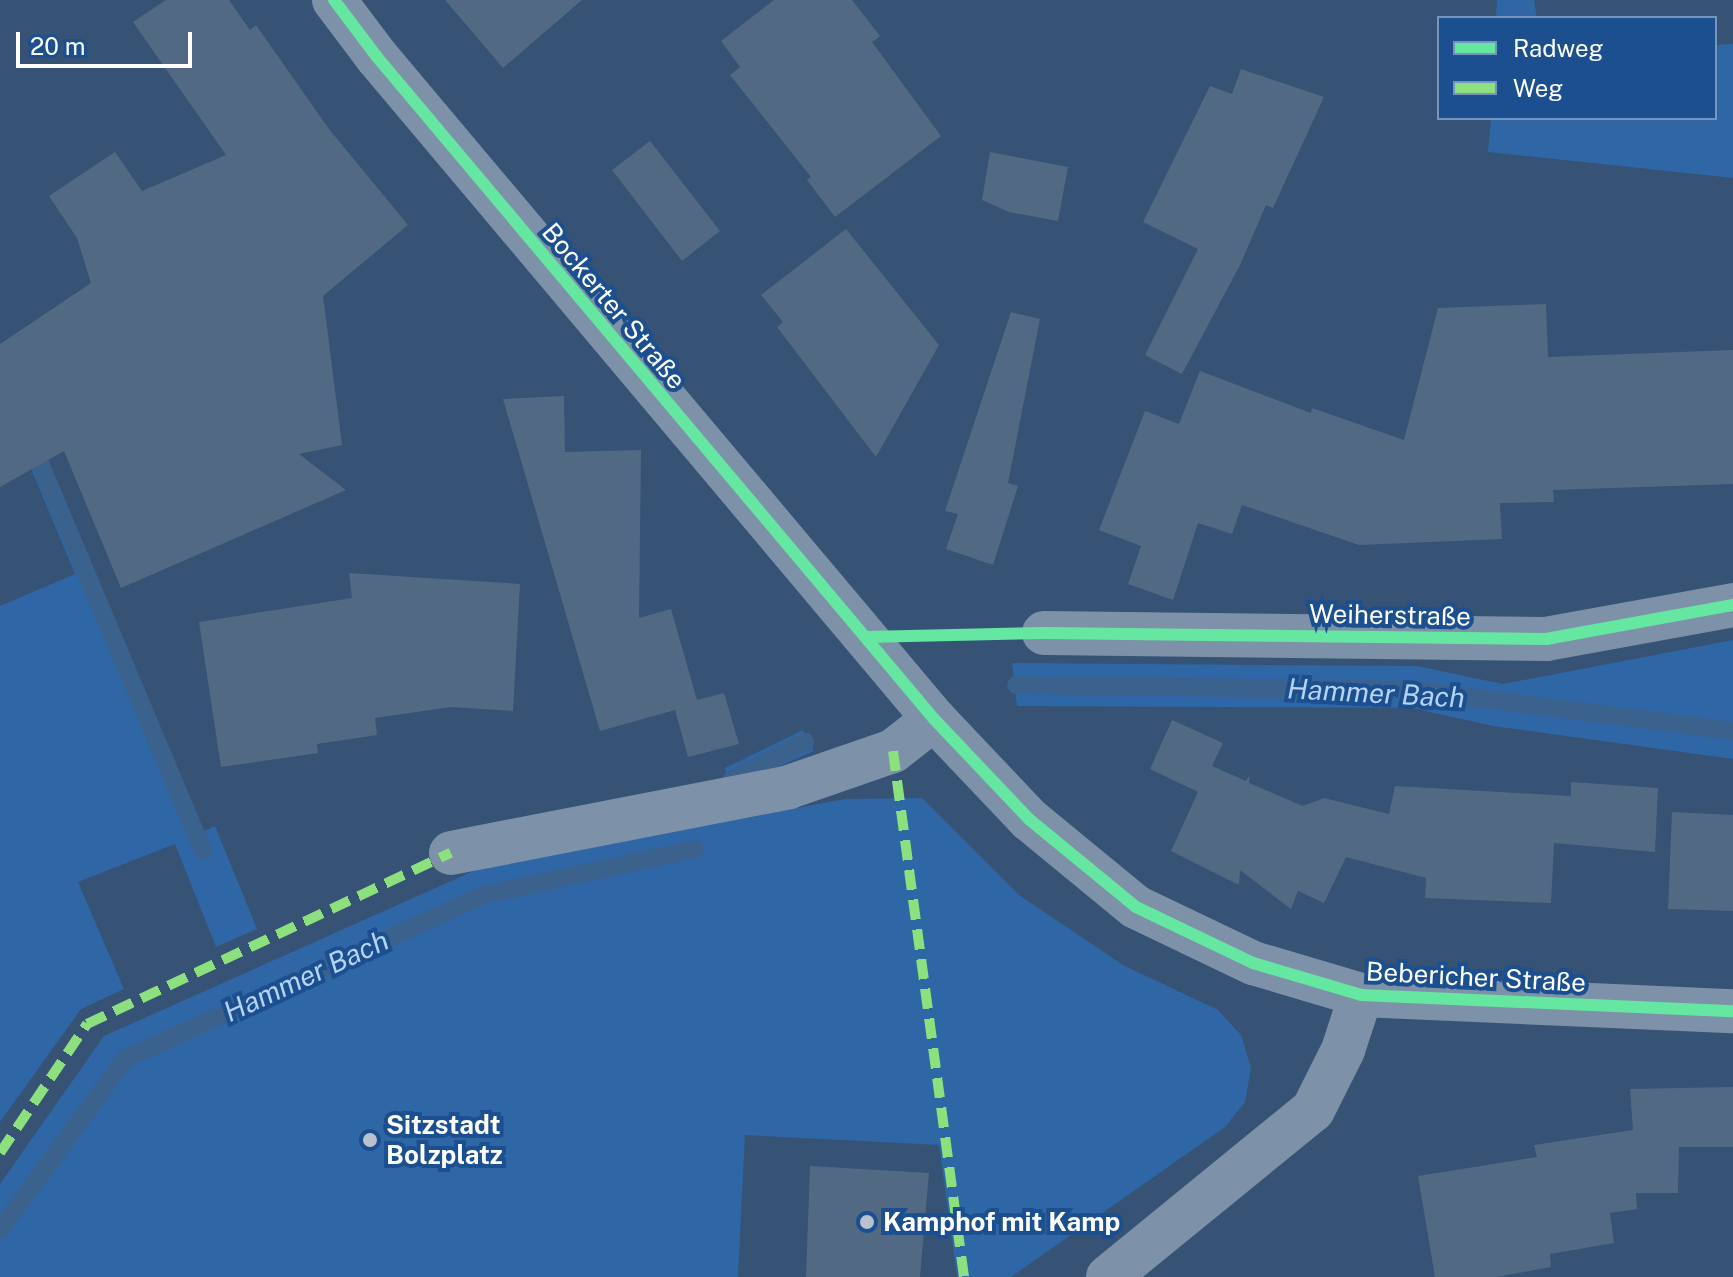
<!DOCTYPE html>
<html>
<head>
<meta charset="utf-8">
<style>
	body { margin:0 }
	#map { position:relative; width:1733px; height:1277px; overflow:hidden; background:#365274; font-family:"Public Sans",sans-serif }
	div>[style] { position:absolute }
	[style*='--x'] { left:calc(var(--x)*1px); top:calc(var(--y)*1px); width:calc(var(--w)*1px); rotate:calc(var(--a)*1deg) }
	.green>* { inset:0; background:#2f66a5 }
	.stream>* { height:18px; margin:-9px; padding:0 9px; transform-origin:9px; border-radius:9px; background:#3b618d }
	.building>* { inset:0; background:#526984 }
	.minor>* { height:44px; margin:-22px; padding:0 22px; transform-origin:22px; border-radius:22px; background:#7d92a8 }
	.quiet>* { height:10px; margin-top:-5px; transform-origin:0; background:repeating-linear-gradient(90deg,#8de07e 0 20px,transparent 0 30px) }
	.cycleway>* { height:12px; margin:-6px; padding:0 6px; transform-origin:6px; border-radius:6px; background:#66e7a1 }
	.dots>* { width:22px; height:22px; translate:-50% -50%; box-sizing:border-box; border:4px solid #1b4f8f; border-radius:50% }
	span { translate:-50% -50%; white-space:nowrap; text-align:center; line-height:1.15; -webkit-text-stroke:8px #1b4f8f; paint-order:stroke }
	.street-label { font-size:26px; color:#fff }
	.poi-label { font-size:26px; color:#fff; font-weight:700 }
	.left { translate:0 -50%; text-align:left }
	.water-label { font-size:28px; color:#b5d3f5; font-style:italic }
	.legend { position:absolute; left:1437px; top:16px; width:280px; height:104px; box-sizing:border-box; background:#1b4f8f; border:2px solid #7695bc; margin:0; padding:10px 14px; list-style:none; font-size:24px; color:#fff }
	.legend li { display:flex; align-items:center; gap:16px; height:40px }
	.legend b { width:40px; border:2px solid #7695bc }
	.scale { position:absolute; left:16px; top:32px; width:176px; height:36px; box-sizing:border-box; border:4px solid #fff; border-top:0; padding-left:10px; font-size:24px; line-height:28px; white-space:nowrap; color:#fff; -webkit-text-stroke:6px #1b4f8f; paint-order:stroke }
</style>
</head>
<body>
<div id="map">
	<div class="green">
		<i style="clip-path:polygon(1497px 0,1534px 0,1537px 18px,1496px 18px)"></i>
		<i style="clip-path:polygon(1733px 44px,1733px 178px,1488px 152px,1491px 118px,1715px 118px,1715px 45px)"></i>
		<i style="clip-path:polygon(0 350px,202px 832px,215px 826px,257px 929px,216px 947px,175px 844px,78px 882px,124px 989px,81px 1009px,0 1122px,0 606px,75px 574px,0 394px)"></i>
		<i style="clip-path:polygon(1733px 640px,1733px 759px,1493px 726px,1412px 708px,1017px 706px,1012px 663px,1417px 666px,1503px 684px)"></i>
		<i style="clip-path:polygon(803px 730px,814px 751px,748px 780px,728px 783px,725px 768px)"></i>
		<i style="clip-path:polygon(922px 798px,1019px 895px,1123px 965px,1218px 1010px,1241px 1035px,1251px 1068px,1245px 1102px,1225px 1127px,1011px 1277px,957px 1277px,939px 1145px,745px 1135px,738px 1277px,0 1277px,0 1184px,104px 1036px,478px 869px,845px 799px)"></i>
	</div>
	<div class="stream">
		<i style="--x:32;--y:444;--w:441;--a:67.2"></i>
		<i style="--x:1016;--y:685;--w:397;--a:0.7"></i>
		<i style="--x:1413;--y:690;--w:323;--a:7.3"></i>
		<i style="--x:732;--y:779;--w:82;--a:-26.9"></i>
		<i style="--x:0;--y:1230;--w:212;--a:-53.8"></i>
		<i style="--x:125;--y:1059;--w:394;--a:-24.6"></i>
		<i style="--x:483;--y:895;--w:217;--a:-12.2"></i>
	</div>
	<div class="building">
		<i style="clip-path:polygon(166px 0,229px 0,250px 30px,256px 25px,329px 129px,408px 225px,323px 296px,342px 445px,299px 454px,346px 490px,121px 588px,64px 451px,0 487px,0 344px,91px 283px,77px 238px,49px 196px,115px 152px,142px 191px,226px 155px,133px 22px)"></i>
		<i style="clip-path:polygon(445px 0,582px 0,503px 68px)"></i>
		<i style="clip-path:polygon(774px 0,852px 0,880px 36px,872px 42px,941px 136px,835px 217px,807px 180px,811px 177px,730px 75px,740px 67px,721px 41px)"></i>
		<i style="clip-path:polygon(1241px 69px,1324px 97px,1273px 208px,1266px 205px,1240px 265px,1182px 374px,1145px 355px,1198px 249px,1143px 222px,1210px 86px,1232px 94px)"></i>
		<i style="clip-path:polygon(650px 141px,720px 231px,682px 261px,612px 170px)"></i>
		<i style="clip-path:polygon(990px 152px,1068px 167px,1058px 221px,1009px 212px,982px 200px)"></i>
		<i style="clip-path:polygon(846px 229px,939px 345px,876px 457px,777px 327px,783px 322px,761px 295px)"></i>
		<i style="clip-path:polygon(1546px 304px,1548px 357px,1733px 350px,1733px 484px,1553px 490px,1554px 502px,1500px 503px,1502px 539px,1359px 545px,1242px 505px,1232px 534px,1198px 523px,1173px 600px,1128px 584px,1141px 546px,1099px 530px,1145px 411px,1179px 424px,1200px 371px,1311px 413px,1312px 408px,1404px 440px,1438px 308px)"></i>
		<i style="clip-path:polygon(1011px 312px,1040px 319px,1008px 483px,1018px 486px,993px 565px,946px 549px,958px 514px,945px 511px)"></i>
		<i style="clip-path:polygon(564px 396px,565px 452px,641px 450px,639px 618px,671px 609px,697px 700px,724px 693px,739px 744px,688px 757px,675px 710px,600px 731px,503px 399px)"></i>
		<i style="clip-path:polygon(349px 573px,520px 584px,513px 711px,451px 707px,375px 718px,377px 735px,317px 744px,318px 753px,221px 767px,199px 622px,352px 598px)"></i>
		<i style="clip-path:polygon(1172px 720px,1223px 743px,1212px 766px,1246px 781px,1250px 775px,1249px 783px,1303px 806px,1324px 798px,1389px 814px,1395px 786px,1571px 796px,1571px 782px,1658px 788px,1655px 852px,1554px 843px,1551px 903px,1425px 898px,1426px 878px,1346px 857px,1324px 903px,1298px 891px,1291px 909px,1240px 870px,1239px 885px,1171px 851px,1198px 792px,1150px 769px)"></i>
		<i style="clip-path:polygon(1672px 812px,1733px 815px,1733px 911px,1668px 909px)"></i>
		<i style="clip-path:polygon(1733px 1087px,1733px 1147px,1679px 1147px,1678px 1193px,1636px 1193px,1637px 1209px,1610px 1213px,1614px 1243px,1550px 1254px,1551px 1267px,1496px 1277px,1435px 1277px,1418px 1176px,1537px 1157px,1534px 1145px,1633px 1130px,1630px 1089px)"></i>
		<i style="clip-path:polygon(810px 1166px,929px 1173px,920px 1277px,806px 1277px)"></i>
	</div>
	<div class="minor">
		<i style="--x:334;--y:0;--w:71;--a:53"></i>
		<i style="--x:377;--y:57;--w:865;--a:49.92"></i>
		<i style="--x:934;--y:719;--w:139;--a:46.5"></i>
		<i style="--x:1030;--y:820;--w:137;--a:39.4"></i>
		<i style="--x:1136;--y:907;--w:130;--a:25.6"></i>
		<i style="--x:1253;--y:963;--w:113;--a:16.5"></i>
		<i style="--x:1361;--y:995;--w:372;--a:2.5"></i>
		<i style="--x:1044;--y:633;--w:502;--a:0.68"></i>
		<i style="--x:1546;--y:639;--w:190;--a:-10.3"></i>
		<i style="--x:451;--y:853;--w:344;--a:-11"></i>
		<i style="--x:789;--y:787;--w:110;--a:-19.1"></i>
		<i style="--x:893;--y:751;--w:52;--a:-38"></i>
		<i style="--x:1108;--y:1277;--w:264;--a:-39.2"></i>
		<i style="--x:1313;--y:1110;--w:67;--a:-63.4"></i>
		<i style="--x:1343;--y:1050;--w:58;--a:-71.9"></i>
	</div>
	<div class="quiet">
		<i style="--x:893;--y:751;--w:531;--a:82.31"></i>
		<i style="--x:0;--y:1153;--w:156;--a:-56"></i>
		<i style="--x:87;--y:1024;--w:402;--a:-25.2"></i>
	</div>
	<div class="cycleway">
		<i style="--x:334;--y:0;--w:71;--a:53"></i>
		<i style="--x:377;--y:57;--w:865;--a:49.92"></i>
		<i style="--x:934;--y:719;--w:139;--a:46.5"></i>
		<i style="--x:1030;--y:820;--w:137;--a:39.4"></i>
		<i style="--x:1136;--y:907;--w:130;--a:25.6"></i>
		<i style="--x:1253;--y:963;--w:113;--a:16.5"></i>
		<i style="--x:1361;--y:995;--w:372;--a:2.5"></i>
		<i style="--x:866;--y:637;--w:178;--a:-1.3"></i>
		<i style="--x:1044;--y:633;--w:502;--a:0.68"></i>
		<i style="--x:1546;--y:639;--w:190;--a:-10.3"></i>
	</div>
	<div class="dots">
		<i style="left:370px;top:1140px;background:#b9c2ce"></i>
		<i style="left:867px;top:1222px;background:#b9c2ce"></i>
	</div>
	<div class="street-label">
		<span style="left:614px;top:306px;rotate:50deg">Bockerter Straße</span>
		<span style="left:1390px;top:615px;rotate:1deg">Weiherstraße</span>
		<span style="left:1476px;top:977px;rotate:3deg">Bebericher Straße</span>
	</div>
	<div class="poi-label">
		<span class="left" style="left:386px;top:1140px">Sitzstadt<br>Bolzplatz</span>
		<span class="left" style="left:883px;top:1222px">Kamphof mit Kamp</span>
	</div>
	<div class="water-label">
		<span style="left:1376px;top:693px;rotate:3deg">Hammer Bach</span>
		<span style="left:306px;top:976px;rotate:-25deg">Hammer Bach</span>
	</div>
	<ul class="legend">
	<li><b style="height:10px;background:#66e7a1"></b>Radweg</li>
	<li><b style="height:10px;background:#8de07e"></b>Weg</li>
	</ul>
	<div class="scale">20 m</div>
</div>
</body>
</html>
